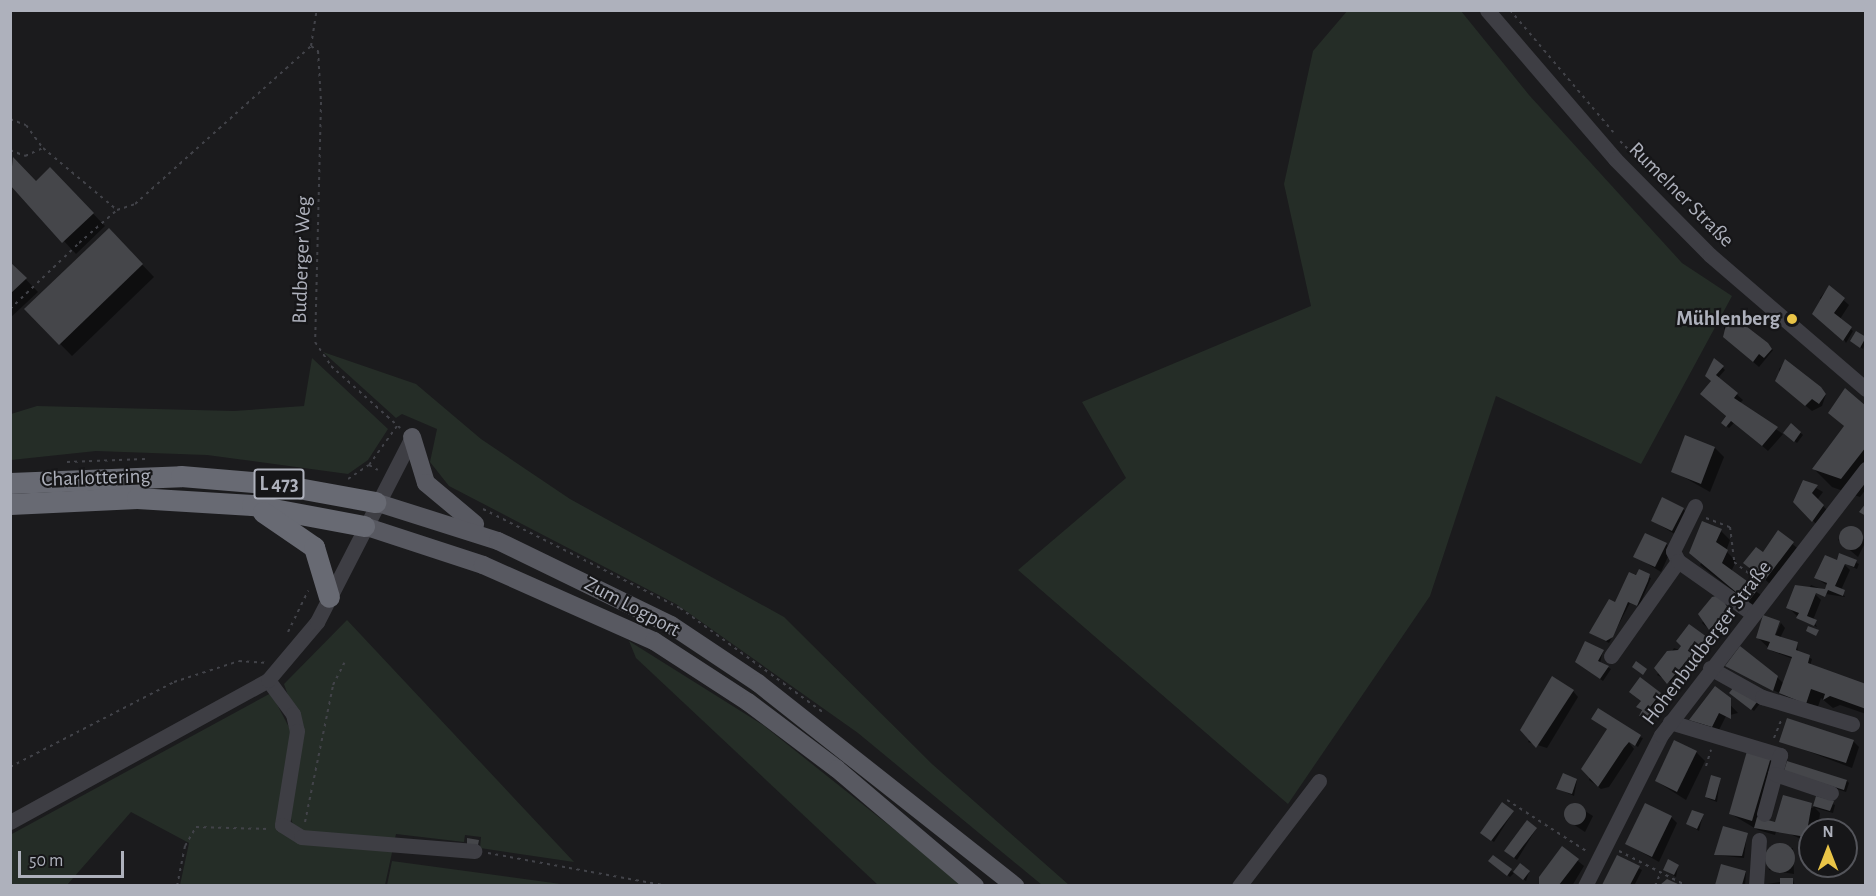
<!DOCTYPE html>
<html>
<head>
<meta charset="utf-8">
<style>
	body { margin:0 }
	#map { position:relative; width:1876px; height:896px; overflow:hidden; background:#1b1b1d; font-family:"Alegreya Sans",sans-serif }
	div>[style] { position:absolute }
	[style*='--x'] { left:calc(var(--x)*1px); top:calc(var(--y)*1px); width:calc(var(--w)*1px); rotate:calc(var(--a)*1deg) }
	.green>* { inset:0; background:#252d27 }
	.shadow>* { inset:0; background:#0007 }
	.building>* { inset:0; background:#45464a }
	.round { border-radius:50% }
	.path>* { height:2px; margin-top:-1px; transform-origin:0; background:repeating-linear-gradient(90deg,#424349 0 3px,transparent 0 7.5px) }
	.minor>* { height:15px; margin:-7.5px; padding:0 7.5px; transform-origin:7.5px; border-radius:7.5px; background:#3e3e44 }
	.major>* { height:18px; margin:-9px; padding:0 9px; transform-origin:9px; border-radius:9px; background:#585961 }
	.highway>* { height:21px; margin:-10.5px; padding:0 10.5px; transform-origin:10.5px; border-radius:10.5px; background:#686a73 }
	.dots>* { width:16px; height:16px; translate:-50% -50%; box-sizing:border-box; border:3px solid #161618; border-radius:50% }
	span { translate:-50% -50%; white-space:nowrap; text-align:center; line-height:1.15; -webkit-text-stroke:4.5px #161618; paint-order:stroke }
	.shield-label span { padding:2px 4px; background:#161618; border:2px solid; border-radius:4px; -webkit-text-stroke-width:0 }
	.shield-label { font-size:20px; color:#aeb1bc; font-weight:700 }
	.street-label { font-size:21px; color:#aeb1bc }
	.poi-label { font-size:21px; color:#aeb1bc; font-weight:700 }
	.right { translate:-100% -50%; text-align:right }
	.frame { position:absolute; inset:0; border:12px solid #aeb1bc; pointer-events:none }
	.north { position:absolute; left:1798px; top:818px; width:60px; height:60px; box-sizing:border-box; background:#161618; border:2px solid #53545a; border-radius:50%; rotate:0deg; font-size:16px; font-weight:700; line-height:24px; text-align:center; color:#aeb1bc }
	.north::after { content:''; display:block; margin:auto; width:21px; height:27px; background:#e9c447; clip-path:polygon(50% 0,100% 100%,50% 72%,0 100%) }
	.scale { position:absolute; left:18px; top:851px; width:106px; height:27px; box-sizing:border-box; border:3px solid #aeb1bc; border-top:0; padding-left:8px; font-size:18px; line-height:21px; white-space:nowrap; color:#aeb1bc; -webkit-text-stroke:4px #161618; paint-order:stroke }
</style>
</head>
<body>
<div id="map">
	<div class="green">
		<i style="clip-path:polygon(1348px 10px,1461px 11px,1529px 95px,1682px 263px,1732px 296px,1641px 464px,1496px 396px,1430px 596px,1288px 804px,1018px 570px,1126px 478px,1082px 402px,1311px 306px,1284px 184px,1313px 51px)"></i>
		<i style="clip-path:polygon(323px 352px,416px 384px,481px 439px,570px 499px,784px 617px,932px 764px,1069px 885px,1042px 885px,858px 733px,676px 604px,449px 486px,430px 462px,437px 429px,402px 414px,396px 418px)"></i>
		<i style="clip-path:polygon(312px 358px,388px 429px,368px 460px,348px 474px,207px 455px,96px 451px,11px 460px,11px 414px,37px 406px,234px 411px,304px 406px)"></i>
		<i style="clip-path:polygon(347px 620px,574px 862px,480px 848px,481px 837px,465px 835px,464px 842px,396px 834px,385px 885px,180px 885px,189px 843px,131px 812px,67px 885px,11px 885px,10px 835px,271px 693px,291px 731px,277px 831px,296px 833px,291px 819px,291px 704px,284px 684px)"></i>
		<i style="clip-path:polygon(629px 641px,763px 725px,964px 885px,878px 885px,636px 658px)"></i>
		<i style="clip-path:polygon(392px 861px,568px 885px,387px 885px)"></i>
	</div>
	<div class="shadow">
		<i style="clip-path:polygon(13px 159px,36px 182px,50px 169px,105px 226px,76px 254px,10px 183px)"></i>
		<i style="clip-path:polygon(109px 230px,154px 277px,72px 356px,26px 309px)"></i>
		<i style="clip-path:polygon(10px 263px,38px 292px,10px 318px)"></i>
		<i style="clip-path:polygon(1829px 287px,1849px 305px,1840px 319px,1853px 331px,1846px 343px,1820px 298px)"></i>
		<i style="clip-path:polygon(1729px 315px,1773px 350px,1759px 367px,1731px 343px,1724px 328px)"></i>
		<i style="clip-path:polygon(1857px 333px,1866px 339px,1863px 349px,1854px 343px)"></i>
		<i style="clip-path:polygon(1715px 360px,1725px 370px,1718px 378px,1743px 400px,1739px 404px,1783px 434px,1768px 451px,1735px 422px,1729px 428px,1722px 422px,1726px 415px,1713px 381px)"></i>
		<i style="clip-path:polygon(1786px 362px,1826px 394px,1822px 406px,1812px 411px,1783px 387px,1779px 369px)"></i>
		<i style="clip-path:polygon(1866px 408px,1866px 489px,1860px 497px,1832px 487px,1814px 469px,1845px 427px,1830px 412px)"></i>
		<i style="clip-path:polygon(1791px 425px,1803px 435px,1797px 443px,1785px 433px)"></i>
		<i style="clip-path:polygon(1715px 448px,1724px 457px,1710px 492px,1673px 471px)"></i>
		<i style="clip-path:polygon(1804px 481px,1823px 492px,1817px 500px,1829px 512px,1818px 526px,1795px 502px)"></i>
		<i style="clip-path:polygon(1683px 509px,1689px 515px,1678px 536px,1653px 521px)"></i>
		<i style="clip-path:polygon(1849px 527px,1866px 541px,1858px 557px,1838px 540px)"></i>
		<i style="clip-path:polygon(1721px 531px,1730px 540px,1726px 551px,1736px 561px,1731px 572px,1766px 599px,1758px 610px,1700px 565px)"></i>
		<i style="clip-path:polygon(1778px 532px,1802px 552px,1775px 588px,1745px 563px,1763px 554px)"></i>
		<i style="clip-path:polygon(1666px 544px,1671px 550px,1661px 572px,1635px 556px)"></i>
		<i style="clip-path:polygon(1840px 555px,1859px 564px,1857px 569px,1843px 563px,1850px 570px,1841px 590px,1845px 597px,1813px 592px,1821px 600px,1813px 620px,1817px 627px,1801px 620px,1788px 607px,1796px 587px,1814px 594px,1809px 589px,1811px 585px,1826px 591px,1828px 586px,1816px 578px,1826px 557px,1843px 564px)"></i>
		<i style="clip-path:polygon(1630px 573px,1651px 578px,1639px 607px,1630px 603px,1609px 643px,1591px 633px,1616px 604px)"></i>
		<i style="clip-path:polygon(1720px 598px,1734px 617px,1722px 632px,1715px 627px,1712px 632px,1702px 623px)"></i>
		<i style="clip-path:polygon(1781px 623px,1785px 628px,1780px 638px,1797px 644px,1798px 652px,1812px 659px,1810px 666px,1866px 685px,1866px 714px,1840px 705px,1833px 708px,1821px 698px,1816px 712px,1727px 666px,1777px 677px,1784px 684px,1793px 659px,1772px 651px,1757px 637px,1775px 636px)"></i>
		<i style="clip-path:polygon(1706px 638px,1711px 644px,1700px 659px,1693px 654px,1678px 686px,1657px 675px,1674px 648px,1693px 655px,1684px 647px)"></i>
		<i style="clip-path:polygon(1603px 651px,1600px 663px,1611px 669px,1603px 681px,1579px 664px)"></i>
		<i style="clip-path:polygon(1715px 689px,1738px 713px,1726px 716px,1718px 732px,1696px 726px)"></i>
		<i style="clip-path:polygon(1573px 691px,1578px 697px,1547px 748px,1528px 742px)"></i>
		<i style="clip-path:polygon(1660px 694px,1666px 700px,1654px 711px,1653px 723px,1638px 707px)"></i>
		<i style="clip-path:polygon(1733px 695px,1761px 702px,1754px 711px)"></i>
		<i style="clip-path:polygon(1609px 729px,1643px 738px,1638px 747px,1627px 740px,1634px 749px,1609px 787px,1601px 789px,1589px 780px)"></i>
		<i style="clip-path:polygon(1781px 741px,1853px 741px,1859px 747px,1852px 768px)"></i>
		<i style="clip-path:polygon(1696px 752px,1705px 761px,1686px 800px,1656px 781px)"></i>
		<i style="clip-path:polygon(1770px 759px,1776px 765px,1760px 820px,1776px 824px,1814px 807px,1817px 797px,1835px 805px,1833px 813px,1815px 808px,1820px 813px,1818px 830px,1810px 830px,1810px 843px,1777px 828px,1775px 835px,1758px 830px,1731px 814px)"></i>
		<i style="clip-path:polygon(1788px 773px,1847px 781px,1849px 783px,1846px 792px)"></i>
		<i style="clip-path:polygon(1577px 780px,1574px 796px,1557px 788px)"></i>
		<i style="clip-path:polygon(1720px 780px,1717px 802px,1709px 799px,1706px 797px)"></i>
		<i style="clip-path:polygon(1572px 803px,1593px 816px,1585px 832px,1564px 818px)"></i>
		<i style="clip-path:polygon(1513px 812px,1494px 842px,1484px 835px)"></i>
		<i style="clip-path:polygon(1703px 815px,1699px 831px,1688px 824px)"></i>
		<i style="clip-path:polygon(1671px 817px,1677px 823px,1659px 862px,1627px 844px)"></i>
		<i style="clip-path:polygon(1536px 829px,1517px 860px,1508px 853px)"></i>
		<i style="clip-path:polygon(1747px 834px,1744px 858px,1716px 855px)"></i>
		<i style="clip-path:polygon(1562px 848px,1584px 866px,1572px 886px,1540px 886px)"></i>
		<i style="clip-path:polygon(1793px 848px,1794px 874px,1769px 870px,1768px 849px)"></i>
		<i style="clip-path:polygon(1493px 857px,1514px 873px,1510px 877px,1492px 863px)"></i>
		<i style="clip-path:polygon(1618px 857px,1642px 870px,1634px 886px,1604px 886px)"></i>
		<i style="clip-path:polygon(1678px 866px,1676px 877px,1665px 870px)"></i>
		<i style="clip-path:polygon(1722px 866px,1746px 872px,1745px 886px,1717px 886px)"></i>
		<i style="clip-path:polygon(1529px 872px,1526px 881px,1518px 875px)"></i>
		<i style="clip-path:polygon(1793px 880px,1795px 886px,1766px 886px,1767px 884px)"></i>
	</div>
	<div class="building">
		<i style="clip-path:polygon(13px 157px,36px 181px,50px 167px,94px 213px,62px 243px,10px 185px)"></i>
		<i style="clip-path:polygon(109px 228px,143px 264px,59px 345px,24px 309px)"></i>
		<i style="clip-path:polygon(10px 262px,27px 278px,10px 294px)"></i>
		<i style="clip-path:polygon(1829px 285px,1845px 298px,1834px 313px,1852px 327px,1843px 341px,1812px 314px)"></i>
		<i style="clip-path:polygon(1729px 313px,1768px 343px,1772px 349px,1764px 358px,1759px 354px,1753px 362px,1723px 337px)"></i>
		<i style="clip-path:polygon(1856px 331px,1866px 337px,1860px 348px,1850px 341px)"></i>
		<i style="clip-path:polygon(1714px 358px,1724px 366px,1716px 375px,1738px 393px,1734px 398px,1778px 427px,1762px 446px,1731px 421px,1726px 427px,1721px 423px,1726px 416px,1700px 394px,1711px 381px,1705px 376px)"></i>
		<i style="clip-path:polygon(1785px 359px,1821px 387px,1826px 394px,1819px 404px,1812px 399px,1805px 406px,1775px 381px)"></i>
		<i style="clip-path:polygon(1845px 388px,1866px 406px,1866px 447px,1841px 479px,1812px 469px,1844px 426px,1828px 413px)"></i>
		<i style="clip-path:polygon(1791px 423px,1801px 432px,1794px 442px,1783px 433px)"></i>
		<i style="clip-path:polygon(1685px 435px,1715px 447px,1701px 484px,1671px 472px)"></i>
		<i style="clip-path:polygon(1803px 480px,1818px 485px,1812px 493px,1824px 505px,1812px 522px,1793px 502px)"></i>
		<i style="clip-path:polygon(1662px 497px,1684px 508px,1672px 531px,1651px 521px)"></i>
		<i style="clip-path:polygon(1866px 503px,1866px 516px,1859px 512px)"></i>
		<i style="clip-path:polygon(1702px 521px,1722px 529px,1716px 542px,1728px 550px,1722px 563px,1758px 589px,1748px 602px,1689px 553px)"></i>
		<i class="round" style="left:1839px;top:526px;width:24px;height:24px"></i>
		<i style="clip-path:polygon(1778px 530px,1794px 542px,1765px 580px,1743px 563px,1756px 547px,1763px 552px)"></i>
		<i style="clip-path:polygon(1645px 533px,1667px 543px,1655px 567px,1633px 557px)"></i>
		<i style="clip-path:polygon(1839px 553px,1857px 560px,1854px 567px,1845px 564px,1835px 586px,1845px 590px,1843px 596px,1828px 590px,1825px 597px,1816px 593px,1807px 616px,1817px 620px,1814px 626px,1796px 618px,1799px 613px,1786px 608px,1795px 585px,1825px 589px,1827px 583px,1814px 578px,1825px 555px,1837px 560px)"></i>
		<i style="clip-path:polygon(1639px 569px,1650px 574px,1648px 581px,1637px 606px,1628px 602px,1613px 637px,1606px 641px,1589px 633px,1609px 599px,1615px 602px,1629px 572px,1636px 575px)"></i>
		<i style="clip-path:polygon(1720px 595px,1729px 610px,1709px 630px,1698px 614px,1712px 597px)"></i>
		<i style="clip-path:polygon(1763px 615px,1780px 621px,1775px 635px,1798px 642px,1796px 650px,1810px 655px,1808px 663px,1866px 684px,1866px 709px,1830px 696px,1823px 700px,1825px 694px,1811px 689px,1806px 704px,1779px 693px,1792px 657px,1767px 649px,1770px 642px,1756px 638px)"></i>
		<i style="clip-path:polygon(1689px 624px,1707px 637px,1667px 684px,1654px 668px,1667px 651px,1678px 650px,1681px 646px,1676px 641px)"></i>
		<i style="clip-path:polygon(1808px 626px,1819px 630px,1816px 636px,1806px 631px)"></i>
		<i style="clip-path:polygon(1585px 641px,1604px 650px,1598px 661px,1609px 666px,1600px 679px,1575px 662px)"></i>
		<i style="clip-path:polygon(1740px 646px,1778px 676px,1773px 691px,1725px 666px)"></i>
		<i style="clip-path:polygon(1636px 661px,1647px 669px,1643px 675px,1632px 667px)"></i>
		<i style="clip-path:polygon(1552px 676px,1574px 690px,1536px 748px,1520px 730px)"></i>
		<i style="clip-path:polygon(1640px 677px,1661px 693px,1650px 707px,1651px 721px,1639px 716px,1642px 710px,1636px 707px,1641px 701px,1629px 692px)"></i>
		<i style="clip-path:polygon(1715px 686px,1731px 698px,1731px 719px,1719px 713px,1712px 727px,1689px 720px)"></i>
		<i style="clip-path:polygon(1734px 687px,1760px 698px,1751px 710px,1729px 693px)"></i>
		<i style="clip-path:polygon(1598px 708px,1641px 735px,1635px 746px,1629px 742px,1624px 748px,1598px 787px,1581px 769px,1607px 729px,1591px 719px)"></i>
		<i style="clip-path:polygon(1787px 718px,1854px 740px,1846px 763px,1779px 742px)"></i>
		<i style="clip-path:polygon(1674px 740px,1697px 751px,1677px 792px,1655px 781px)"></i>
		<i style="clip-path:polygon(1747px 751px,1771px 757px,1752px 821px,1729px 814px)"></i>
		<i style="clip-path:polygon(1787px 761px,1847px 780px,1844px 790px,1784px 771px)"></i>
		<i style="clip-path:polygon(1563px 773px,1577px 779px,1572px 794px,1556px 789px)"></i>
		<i style="clip-path:polygon(1711px 775px,1721px 778px,1715px 800px,1705px 797px)"></i>
		<i style="clip-path:polygon(1783px 795px,1812px 803px,1806px 837px,1754px 828px,1757px 817px,1775px 822px)"></i>
		<i style="clip-path:polygon(1816px 796px,1834px 801px,1830px 811px,1813px 806px)"></i>
		<i style="clip-path:polygon(1502px 802px,1514px 811px,1491px 841px,1480px 833px)"></i>
		<i class="round" style="left:1564px;top:803px;width:22px;height:22px"></i>
		<i style="clip-path:polygon(1645px 803px,1672px 816px,1652px 857px,1625px 844px)"></i>
		<i style="clip-path:polygon(1692px 810px,1704px 814px,1697px 829px,1686px 824px)"></i>
		<i style="clip-path:polygon(1527px 820px,1537px 828px,1514px 858px,1504px 851px)"></i>
		<i style="clip-path:polygon(1723px 826px,1748px 833px,1742px 856px,1714px 855px)"></i>
		<i style="clip-path:polygon(467px 838px,479px 840px,478px 845px,467px 844px)"></i>
		<i class="round" style="left:1765px;top:843px;width:30px;height:30px"></i>
		<i style="clip-path:polygon(1562px 846px,1579px 859px,1559px 885px,1539px 885px,1539px 877px)"></i>
		<i style="clip-path:polygon(1493px 855px,1512px 869px,1507px 876px,1488px 861px)"></i>
		<i style="clip-path:polygon(1617px 855px,1640px 866px,1630px 885px,1602px 885px)"></i>
		<i style="clip-path:polygon(1668px 859px,1679px 865px,1674px 875px,1663px 870px)"></i>
		<i style="clip-path:polygon(1520px 863px,1530px 871px,1523px 880px,1513px 872px)"></i>
		<i style="clip-path:polygon(1721px 864px,1746px 871px,1742px 885px,1715px 885px)"></i>
		<i style="clip-path:polygon(1780px 878px,1793px 878px,1793px 885px,1765px 885px,1780px 884px)"></i>
		<i style="clip-path:polygon(1667px 879px,1680px 885px,1660px 885px)"></i>
	</div>
	<div class="path">
		<i style="--x:1510;--y:10;--w:160;--a:49.8"></i>
		<i style="--x:311;--y:46;--w:9;--a:36"></i>
		<i style="--x:318;--y:51;--w:51;--a:86.6"></i>
		<i style="--x:321;--y:102;--w:240;--a:91.4"></i>
		<i style="--x:315;--y:342;--w:29;--a:56"></i>
		<i style="--x:331;--y:366;--w:93;--a:41.9"></i>
		<i style="--x:10;--y:119;--w:17;--a:21"></i>
		<i style="--x:26;--y:125;--w:29;--a:54"></i>
		<i style="--x:43;--y:148;--w:97;--a:40"></i>
		<i style="--x:1620;--y:141;--w:24;--a:45"></i>
		<i style="--x:10;--y:150;--w:16;--a:22"></i>
		<i style="--x:25;--y:156;--w:20;--a:-24"></i>
		<i style="--x:10;--y:309;--w:95;--a:-43.7"></i>
		<i style="--x:79;--y:243;--w:50;--a:-41"></i>
		<i style="--x:117;--y:210;--w:19;--a:-18"></i>
		<i style="--x:135;--y:204;--w:237;--a:-41.9"></i>
		<i style="--x:311;--y:46;--w:36;--a:-81"></i>
		<i style="--x:67;--y:462;--w:78;--a:-2.2"></i>
		<i style="--x:369;--y:465;--w:48;--a:-54.3"></i>
		<i style="--x:348;--y:479;--w:25;--a:-34"></i>
		<i style="--x:369;--y:465;--w:10;--a:29"></i>
		<i style="--x:483;--y:509;--w:220;--a:26.7"></i>
		<i style="--x:680;--y:608;--w:178;--a:36.1"></i>
		<i style="--x:1706;--y:518;--w:26;--a:21"></i>
		<i style="--x:1730;--y:527;--w:35;--a:83"></i>
		<i style="--x:1734;--y:562;--w:33;--a:38"></i>
		<i style="--x:288;--y:632;--w:46;--a:-64"></i>
		<i style="--x:1774;--y:738;--w:22;--a:-68"></i>
		<i style="--x:1706;--y:766;--w:17;--a:-73"></i>
		<i style="--x:10;--y:767;--w:185;--a:-27.4"></i>
		<i style="--x:174;--y:682;--w:68;--a:-17.9"></i>
		<i style="--x:239;--y:661;--w:26;--a:4"></i>
		<i style="--x:1507;--y:800;--w:94;--a:32.8"></i>
		<i style="--x:305;--y:822;--w:140;--a:-78.4"></i>
		<i style="--x:333;--y:685;--w:25;--a:-63"></i>
		<i style="--x:1619;--y:851;--w:76;--a:27.2"></i>
		<i style="--x:488;--y:853;--w:183;--a:10.4"></i>
		<i style="--x:177;--y:886;--w:41;--a:-78.7"></i>
		<i style="--x:185;--y:846;--w:22;--a:-60"></i>
		<i style="--x:196;--y:827;--w:72;--a:1.6"></i>
		<i style="--x:1655;--y:886;--w:15;--a:-67"></i>
	</div>
	<div class="minor">
		<i style="--x:1487;--y:10;--w:196;--a:49.3"></i>
		<i style="--x:1615;--y:159;--w:135;--a:45.3"></i>
		<i style="--x:1710;--y:255;--w:206;--a:40.7"></i>
		<i style="--x:1678;--y:561;--w:11;--a:-117"></i>
		<i style="--x:1673;--y:551;--w:50;--a:-63.9"></i>
		<i style="--x:1611;--y:656;--w:116;--a:-54.8"></i>
		<i style="--x:1678;--y:561;--w:92;--a:35.2"></i>
		<i style="--x:1710;--y:668;--w:60;--a:29.1"></i>
		<i style="--x:1762;--y:697;--w:94;--a:16.7"></i>
		<i style="--x:268;--y:680;--w:42;--a:53.7"></i>
		<i style="--x:293;--y:714;--w:17;--a:77"></i>
		<i style="--x:297;--y:731;--w:95;--a:99.1"></i>
		<i style="--x:282;--y:825;--w:22;--a:32"></i>
		<i style="--x:301;--y:837;--w:174;--a:4.6"></i>
		<i style="--x:1670;--y:722;--w:115;--a:16.7"></i>
		<i style="--x:1780;--y:755;--w:61;--a:105.2"></i>
		<i style="--x:1775;--y:774;--w:59;--a:18.7"></i>
		<i style="--x:10;--y:822;--w:294;--a:-28.8"></i>
		<i style="--x:268;--y:680;--w:76;--a:-49.8"></i>
		<i style="--x:317;--y:622;--w:208;--a:-62.8"></i>
		<i style="--x:1239;--y:886;--w:132;--a:-52.7"></i>
		<i style="--x:1585;--y:886;--w:169;--a:-63.3"></i>
		<i style="--x:1661;--y:735;--w:336;--a:-52.4"></i>
		<i style="--x:1756;--y:886;--w:46;--a:-86.3"></i>
	</div>
	<div class="major">
		<i style="--x:412;--y:437;--w:48;--a:73.1"></i>
		<i style="--x:426;--y:483;--w:64;--a:39.9"></i>
		<i style="--x:375;--y:502;--w:129;--a:17.6"></i>
		<i style="--x:498;--y:541;--w:192;--a:25.9"></i>
		<i style="--x:671;--y:625;--w:105;--a:33.7"></i>
		<i style="--x:758;--y:683;--w:328;--a:38.3"></i>
		<i style="--x:364;--y:526;--w:125;--a:18.1"></i>
		<i style="--x:483;--y:565;--w:187;--a:24"></i>
		<i style="--x:654;--y:641;--w:112;--a:33"></i>
		<i style="--x:748;--y:702;--w:111;--a:37"></i>
		<i style="--x:837;--y:769;--w:181;--a:40.3"></i>
	</div>
	<div class="highway">
		<i style="--x:10;--y:483;--w:171;--a:-2.3"></i>
		<i style="--x:181;--y:476;--w:95;--a:4.8"></i>
		<i style="--x:276;--y:484;--w:101;--a:10.3"></i>
		<i style="--x:10;--y:504;--w:127;--a:-2.7"></i>
		<i style="--x:137;--y:498;--w:115;--a:3.5"></i>
		<i style="--x:252;--y:505;--w:114;--a:10.6"></i>
		<i style="--x:263;--y:512;--w:62;--a:34.5"></i>
		<i style="--x:314;--y:547;--w:52;--a:73.3"></i>
	</div>
	<div class="dots">
		<i style="left:1792px;top:319px;background:#e9c447"></i>
	</div>
	<div class="shield-label">
		<span style="left:279px;top:484px">L 473</span>
	</div>
	<div class="street-label">
		<span style="left:1681px;top:195px;rotate:45deg">Rumelner Straße</span>
		<span style="left:302px;top:260px;rotate:-88deg">Budberger Weg</span>
		<span style="left:96px;top:478px;rotate:-2deg">Charlottering</span>
		<span style="left:632px;top:607px;rotate:28deg">Zum Logport</span>
		<span style="left:1707px;top:643px;rotate:-53deg">Hohenbudberger Straße</span>
	</div>
	<div class="poi-label">
		<span class="right" style="left:1780px;top:319px">Mühlenberg</span>
	</div>
	<div class="frame"></div>
	<div class="north">N</div>
	<div class="scale">50 m</div>
</div>
</body>
</html>
